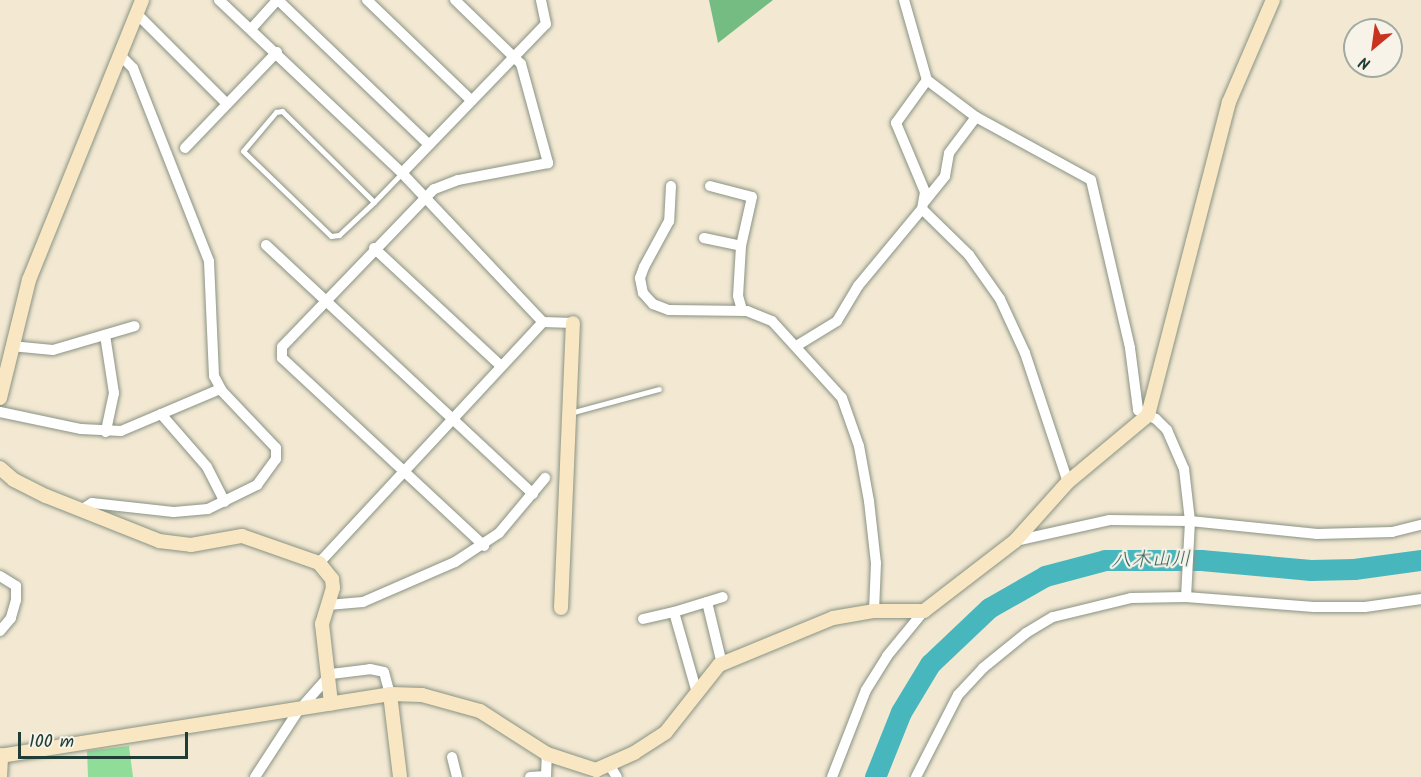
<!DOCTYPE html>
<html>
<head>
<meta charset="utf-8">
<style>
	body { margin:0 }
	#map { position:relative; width:1421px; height:777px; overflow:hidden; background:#f3e9d3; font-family:Kalam,"Klee One",sans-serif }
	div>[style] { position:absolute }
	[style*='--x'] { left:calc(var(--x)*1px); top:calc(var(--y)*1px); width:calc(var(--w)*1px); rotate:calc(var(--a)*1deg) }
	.green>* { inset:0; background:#90dd9a }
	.forest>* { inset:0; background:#74bc82 }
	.river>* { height:21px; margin:-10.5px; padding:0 10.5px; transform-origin:10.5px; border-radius:10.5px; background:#48b7bd }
	.roads { filter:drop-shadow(0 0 2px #899384) drop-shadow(0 0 2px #899384) }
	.lane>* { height:5px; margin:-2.5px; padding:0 2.5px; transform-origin:2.5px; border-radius:2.5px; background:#fff }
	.street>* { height:10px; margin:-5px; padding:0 5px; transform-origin:5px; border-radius:5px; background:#fff }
	.secondary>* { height:14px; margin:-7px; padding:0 7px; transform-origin:7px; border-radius:7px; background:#f9e7c3 }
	span { translate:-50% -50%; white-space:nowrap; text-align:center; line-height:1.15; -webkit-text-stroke:4.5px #f7f3e8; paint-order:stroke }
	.water-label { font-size:20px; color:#295c56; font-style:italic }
	.north { position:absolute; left:1343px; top:18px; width:60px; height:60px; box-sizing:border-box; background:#f7f3e8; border:2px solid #a1aaa0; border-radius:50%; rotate:209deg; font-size:16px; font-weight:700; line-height:24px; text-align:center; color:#1f3d34 }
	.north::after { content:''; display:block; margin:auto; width:21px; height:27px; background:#c8321e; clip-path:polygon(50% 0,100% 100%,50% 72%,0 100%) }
	.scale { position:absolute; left:18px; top:732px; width:170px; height:27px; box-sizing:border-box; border:3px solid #1f3d34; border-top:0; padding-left:8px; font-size:18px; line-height:21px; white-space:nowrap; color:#1f3d34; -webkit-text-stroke:4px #f7f3e8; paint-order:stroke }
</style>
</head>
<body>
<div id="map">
	<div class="green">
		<i style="clip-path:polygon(129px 746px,133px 777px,88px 777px,87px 751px)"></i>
	</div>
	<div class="forest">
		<i style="clip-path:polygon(709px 0,773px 0,718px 43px)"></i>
	</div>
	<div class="river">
		<i style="--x:875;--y:777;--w:70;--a:-68.2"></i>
		<i style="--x:901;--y:712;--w:56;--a:-58.9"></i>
		<i style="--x:930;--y:664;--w:81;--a:-43.5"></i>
		<i style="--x:989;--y:608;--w:64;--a:-29.7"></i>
		<i style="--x:1045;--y:576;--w:62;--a:-14.9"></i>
		<i style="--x:1105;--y:560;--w:96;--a:0"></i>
		<i style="--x:1201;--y:560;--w:110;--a:5.2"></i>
		<i style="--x:1311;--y:570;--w:43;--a:-1.3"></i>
		<i style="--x:1354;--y:569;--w:68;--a:-7.7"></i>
	</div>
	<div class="roads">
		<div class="lane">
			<i style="--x:374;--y:202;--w:129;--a:-135.3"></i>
			<i style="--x:282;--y:111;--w:6;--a:171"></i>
			<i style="--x:276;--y:112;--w:51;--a:130.2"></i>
			<i style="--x:243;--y:151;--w:122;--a:44"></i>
			<i style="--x:331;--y:236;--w:8;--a:-7"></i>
			<i style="--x:339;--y:235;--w:48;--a:-43.3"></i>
			<i style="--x:374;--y:202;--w:40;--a:-46"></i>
			<i style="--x:570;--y:413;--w:92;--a:-15.1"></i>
		</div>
		<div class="street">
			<i style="--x:219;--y:0;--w:252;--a:43.4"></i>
			<i style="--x:402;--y:173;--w:205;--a:46.6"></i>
			<i style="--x:543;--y:322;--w:30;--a:2"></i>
			<i style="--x:278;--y:0;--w:208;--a:43.8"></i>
			<i style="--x:367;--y:0;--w:144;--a:43.9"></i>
			<i style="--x:455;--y:0;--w:92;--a:44.1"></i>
			<i style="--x:521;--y:64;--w:103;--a:74.7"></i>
			<i style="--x:548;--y:163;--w:92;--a:169.3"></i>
			<i style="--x:458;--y:180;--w:26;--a:159"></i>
			<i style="--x:434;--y:189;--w:219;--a:133.9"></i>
			<i style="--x:282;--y:347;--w:11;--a:90"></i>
			<i style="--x:282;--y:358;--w:276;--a:42.9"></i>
			<i style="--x:904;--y:0;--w:83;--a:74"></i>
			<i style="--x:927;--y:80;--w:61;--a:37.1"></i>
			<i style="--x:976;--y:117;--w:131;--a:28.7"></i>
			<i style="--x:1091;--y:180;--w:172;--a:76.9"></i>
			<i style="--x:1130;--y:348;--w:63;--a:82.6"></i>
			<i style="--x:1138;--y:410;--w:20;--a:27"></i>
			<i style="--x:1156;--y:419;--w:16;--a:45"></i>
			<i style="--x:1167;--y:430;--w:43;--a:66.4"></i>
			<i style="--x:1184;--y:469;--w:52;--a:83.4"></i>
			<i style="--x:1190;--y:521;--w:76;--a:93"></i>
			<i style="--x:137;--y:14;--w:127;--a:45"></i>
			<i style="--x:252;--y:28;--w:38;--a:-48"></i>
			<i style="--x:185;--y:148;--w:133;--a:-46.2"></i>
			<i style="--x:402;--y:173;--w:207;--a:-46"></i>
			<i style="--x:546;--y:24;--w:25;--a:-102"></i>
			<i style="--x:671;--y:186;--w:35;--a:93"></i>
			<i style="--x:669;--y:221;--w:52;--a:118.5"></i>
			<i style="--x:644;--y:267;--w:12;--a:110"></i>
			<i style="--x:640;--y:278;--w:15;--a:79"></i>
			<i style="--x:643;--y:293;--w:15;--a:48"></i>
			<i style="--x:653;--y:304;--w:17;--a:21"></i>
			<i style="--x:669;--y:310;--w:78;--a:0.7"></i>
			<i style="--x:747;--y:311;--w:27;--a:22"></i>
			<i style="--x:772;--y:321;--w:104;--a:47.7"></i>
			<i style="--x:842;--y:398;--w:51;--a:70.5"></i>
			<i style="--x:859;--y:446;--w:56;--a:79.7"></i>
			<i style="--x:869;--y:501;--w:62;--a:83.6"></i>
			<i style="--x:876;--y:563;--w:48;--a:92.4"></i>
			<i style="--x:710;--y:186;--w:43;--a:14.7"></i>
			<i style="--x:752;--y:197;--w:50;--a:102.7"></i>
			<i style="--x:741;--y:246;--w:50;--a:93.4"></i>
			<i style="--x:738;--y:296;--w:15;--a:74"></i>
			<i style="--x:925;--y:201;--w:32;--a:-51"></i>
			<i style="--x:945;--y:176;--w:23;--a:-80"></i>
			<i style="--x:949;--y:153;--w:45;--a:-53.1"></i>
			<i style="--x:922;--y:209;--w:66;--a:44.4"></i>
			<i style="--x:969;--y:255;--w:54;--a:54.8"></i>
			<i style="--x:1000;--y:299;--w:60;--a:65.2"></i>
			<i style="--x:1025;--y:353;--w:136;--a:71.6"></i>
			<i style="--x:704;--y:238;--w:38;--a:12"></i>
			<i style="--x:266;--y:245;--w:365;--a:43"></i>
			<i style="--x:374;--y:248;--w:173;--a:42.9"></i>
			<i style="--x:105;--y:335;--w:59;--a:81.2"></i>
			<i style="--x:114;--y:393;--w:40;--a:102"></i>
			<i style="--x:798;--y:345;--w:46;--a:-31.6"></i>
			<i style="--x:837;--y:321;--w:41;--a:-59"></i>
			<i style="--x:858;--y:286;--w:100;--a:-50.3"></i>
			<i style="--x:922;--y:209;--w:17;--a:-80"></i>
			<i style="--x:925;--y:192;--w:75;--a:-112.8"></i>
			<i style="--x:896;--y:123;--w:53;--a:-54.2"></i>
			<i style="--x:11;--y:346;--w:42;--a:5.4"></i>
			<i style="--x:53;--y:350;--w:85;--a:-16.3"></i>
			<i style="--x:0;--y:412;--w:83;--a:11.9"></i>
			<i style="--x:81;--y:429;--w:40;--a:2.9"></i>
			<i style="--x:121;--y:431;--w:108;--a:-23"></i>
			<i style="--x:161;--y:414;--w:70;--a:49"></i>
			<i style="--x:207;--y:467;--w:39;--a:63"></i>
			<i style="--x:81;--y:510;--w:13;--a:-32"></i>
			<i style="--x:92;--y:503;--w:82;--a:6.3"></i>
			<i style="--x:174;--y:512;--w:34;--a:-5"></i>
			<i style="--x:208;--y:509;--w:55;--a:-26.1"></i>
			<i style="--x:257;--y:485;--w:32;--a:-54"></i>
			<i style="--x:276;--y:459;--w:11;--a:-90"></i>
			<i style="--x:276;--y:448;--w:79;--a:-133.5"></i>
			<i style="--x:222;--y:391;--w:17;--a:-118"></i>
			<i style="--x:214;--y:376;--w:115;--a:-92.5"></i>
			<i style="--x:209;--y:261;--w:207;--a:-111.5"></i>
			<i style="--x:133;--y:68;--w:17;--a:-135"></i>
			<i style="--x:1015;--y:541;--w:97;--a:-12.5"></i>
			<i style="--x:1110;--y:520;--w:80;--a:0.7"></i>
			<i style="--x:1190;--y:521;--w:128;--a:5.8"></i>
			<i style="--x:1317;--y:534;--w:75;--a:-1.5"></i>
			<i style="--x:1392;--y:532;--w:30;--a:-14"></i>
			<i style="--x:319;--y:563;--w:329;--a:-47.1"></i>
			<i style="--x:0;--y:576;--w:19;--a:32"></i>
			<i style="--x:16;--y:586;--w:14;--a:90"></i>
			<i style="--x:16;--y:600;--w:19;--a:106"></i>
			<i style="--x:11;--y:618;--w:17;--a:130"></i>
			<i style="--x:707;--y:602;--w:64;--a:76.4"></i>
			<i style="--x:328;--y:605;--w:35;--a:-5"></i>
			<i style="--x:363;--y:602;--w:100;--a:-23.5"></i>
			<i style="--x:455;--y:562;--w:53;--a:-33.4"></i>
			<i style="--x:499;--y:533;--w:72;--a:-50.1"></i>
			<i style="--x:643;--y:619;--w:32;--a:-13"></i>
			<i style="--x:697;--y:693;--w:84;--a:-105.9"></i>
			<i style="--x:674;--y:612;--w:51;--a:-17"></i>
			<i style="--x:452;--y:757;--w:21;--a:76"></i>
			<i style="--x:610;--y:766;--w:13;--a:58"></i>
			<i style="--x:255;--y:777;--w:79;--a:-56.9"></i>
			<i style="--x:298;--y:711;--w:50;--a:-48.3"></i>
			<i style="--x:331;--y:674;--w:39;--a:-7"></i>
			<i style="--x:370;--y:669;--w:14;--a:12"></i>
			<i style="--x:384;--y:672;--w:23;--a:75"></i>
			<i style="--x:530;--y:777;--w:16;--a:-4"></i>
			<i style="--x:546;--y:777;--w:23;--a:-88"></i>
			<i style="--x:832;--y:777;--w:93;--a:-68.7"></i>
			<i style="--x:866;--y:690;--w:40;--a:-58"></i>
			<i style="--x:887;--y:656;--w:58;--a:-50.6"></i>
			<i style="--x:916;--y:777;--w:92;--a:-62.9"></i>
			<i style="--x:958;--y:695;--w:37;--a:-47"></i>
			<i style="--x:983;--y:668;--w:55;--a:-39.1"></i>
			<i style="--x:1026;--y:633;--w:31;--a:-31"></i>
			<i style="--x:1053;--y:617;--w:80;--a:-13.7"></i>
			<i style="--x:1131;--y:598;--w:55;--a:-1"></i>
			<i style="--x:1186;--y:597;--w:128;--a:4.5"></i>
			<i style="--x:1314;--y:607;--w:51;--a:0"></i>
			<i style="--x:1365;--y:607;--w:57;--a:-8.1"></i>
		</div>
		<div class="secondary">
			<i style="--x:0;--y:398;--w:122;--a:-76.2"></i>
			<i style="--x:29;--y:280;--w:302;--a:-68"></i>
			<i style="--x:0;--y:468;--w:18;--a:41"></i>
			<i style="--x:14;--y:480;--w:36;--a:27"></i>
			<i style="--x:46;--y:496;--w:122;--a:21.7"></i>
			<i style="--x:159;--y:541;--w:32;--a:7"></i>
			<i style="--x:191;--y:545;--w:52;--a:-10"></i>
			<i style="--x:242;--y:536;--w:82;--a:19.3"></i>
			<i style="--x:319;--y:563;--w:21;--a:51"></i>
			<i style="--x:332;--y:579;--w:9;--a:84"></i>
			<i style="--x:333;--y:588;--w:38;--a:107"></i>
			<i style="--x:322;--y:624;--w:80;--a:83.5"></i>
			<i style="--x:561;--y:608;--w:285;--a:-87.6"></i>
			<i style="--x:390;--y:694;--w:84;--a:83.1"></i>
			<i style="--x:0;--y:756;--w:395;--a:-9"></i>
			<i style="--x:390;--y:694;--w:32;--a:2"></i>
			<i style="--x:422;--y:695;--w:60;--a:15.4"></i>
			<i style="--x:480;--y:711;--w:80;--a:32.7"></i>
			<i style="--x:547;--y:754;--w:52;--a:18.1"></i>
			<i style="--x:596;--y:770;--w:42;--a:-24.1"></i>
			<i style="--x:634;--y:753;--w:38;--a:-33"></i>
			<i style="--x:666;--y:732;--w:85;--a:-51.7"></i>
			<i style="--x:719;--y:665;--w:123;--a:-22.4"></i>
			<i style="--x:833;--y:618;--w:42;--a:-9.7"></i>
			<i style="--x:874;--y:611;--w:50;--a:0"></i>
			<i style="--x:924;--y:611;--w:115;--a:-37.6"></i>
			<i style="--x:1015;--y:541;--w:79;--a:-48.1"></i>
			<i style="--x:1068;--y:482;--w:104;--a:-39.9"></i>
			<i style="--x:1148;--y:415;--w:323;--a:-75.5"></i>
			<i style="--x:1229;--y:102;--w:111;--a:-66.7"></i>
			<i style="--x:0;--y:777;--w:22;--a:-87"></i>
		</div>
	</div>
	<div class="water-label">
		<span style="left:1151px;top:561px;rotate:-1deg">八木山川</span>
	</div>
	<div class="north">N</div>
	<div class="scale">100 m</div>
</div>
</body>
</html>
